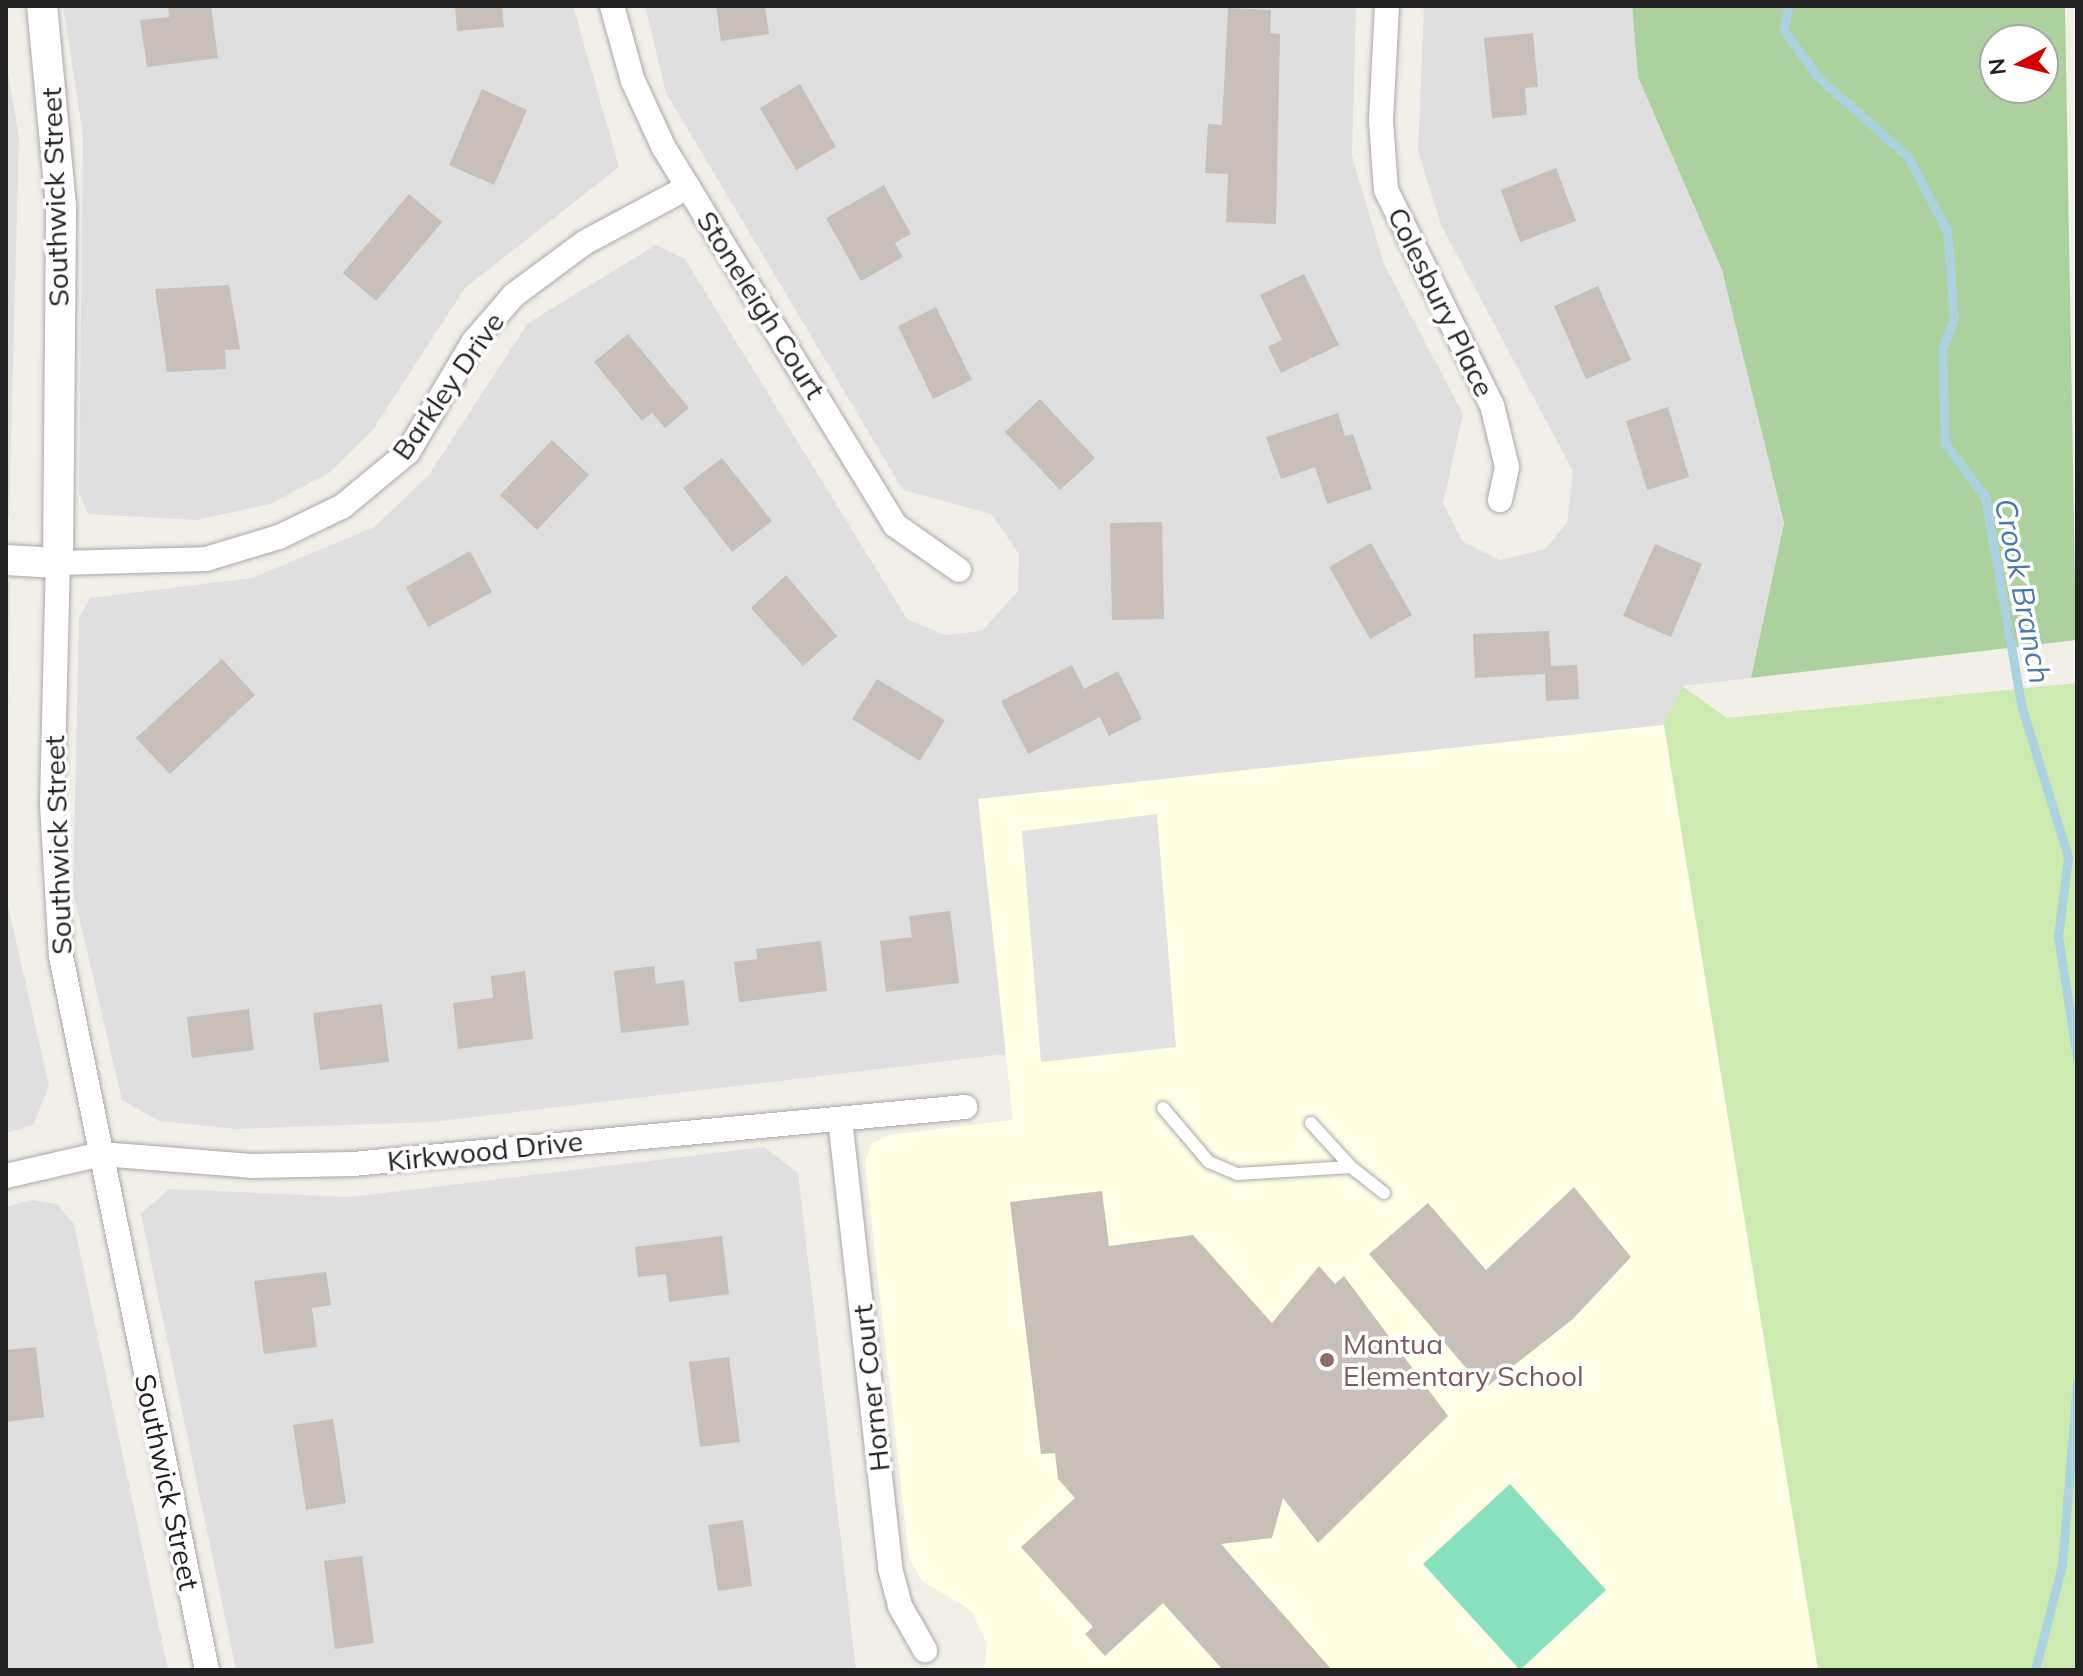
<!DOCTYPE html>
<html>
<head>
<meta charset="utf-8">
<style>
	body { margin:0 }
	#map { position:relative; width:2083px; height:1676px; overflow:hidden; background:#f2efe9; font-family:Mulish,sans-serif }
	div>[style] { position:absolute }
	[style*='--x'] { left:calc(var(--x)*1px); top:calc(var(--y)*1px); width:calc(var(--w)*1px); rotate:calc(var(--a)*1deg) }
	.residential>* { inset:0; background:#e0dfdf }
	.education>* { inset:0; background:#ffffe5 }
	.grass>* { inset:0; background:#cdebb0 }
	.forest>* { inset:0; background:#add19e }
	.pitch>* { inset:0; background:#88e0be }
	.parking>* { inset:0; background:#e2e2e2 }
	.stream>* { height:9px; margin:-4.5px; padding:0 4.5px; transform-origin:4.5px; border-radius:4.5px; background:#aad3df }
	.building>* { inset:0; background:#c7bfb8 }
	.roads { filter:drop-shadow(0 0 2px #a9a9a9) drop-shadow(0 0 2px #a9a9a9) }
	.service>* { height:12px; margin:-6px; padding:0 6px; transform-origin:6px; border-radius:6px; background:#fff }
	.minor>* { height:24px; margin:-12px; padding:0 12px; transform-origin:12px; border-radius:12px; background:#fff }
	.tertiary>* { height:30px; margin:-15px; padding:0 15px; transform-origin:15px; border-radius:15px; background:#fff }
	.dots>* { width:22px; height:22px; translate:-50% -50%; box-sizing:border-box; border:4px solid #fff; border-radius:50% }
	span { translate:-50% -50%; white-space:nowrap; text-align:center; line-height:1.15; -webkit-text-stroke:7px #fff; paint-order:stroke }
	.street-label { font-size:28px; color:#222 }
	.education-label { font-size:28px; color:#785e54 }
	.left { translate:0 -50%; text-align:left }
	.water-label { font-size:30px; color:#4a7aab; font-style:italic }
	.frame { position:absolute; inset:0; border:8px solid #222; pointer-events:none }
	.north { position:absolute; left:1979px; top:24px; width:80px; height:80px; box-sizing:border-box; background:#fff; border:2px solid #a7a7a7; border-radius:50%; rotate:263deg; font-size:22px; font-weight:700; line-height:32px; text-align:center; color:#222 }
	.north::after { content:''; display:block; margin:auto; width:28px; height:36px; background:#d40000; clip-path:polygon(50% 0,100% 100%,50% 72%,0 100%) }
</style>
</head>
<body>
<div id="map">
	<div class="residential">
		<i style="clip-path:polygon(63px 6px,573px 6px,619px 167px,465px 288px,372px 431px,329px 473px,270px 504px,196px 520px,88px 514px,79px 493px,83px 135px)"></i>
		<i style="clip-path:polygon(645px 6px,1356px 6px,1352px 156px,1384px 264px,1463px 414px,1443px 503px,1463px 542px,1500px 560px,1545px 549px,1567px 523px,1573px 471px,1441px 225px,1418px 151px,1424px 6px,1632px 6px,1638px 77px,1722px 270px,1784px 523px,1751px 678px,1682px 686px,1664px 725px,979px 799px,1006px 1054px,432px 1122px,236px 1129px,159px 1121px,122px 1100px,73px 891px,79px 618px,90px 598px,252px 578px,374px 527px,428px 476px,528px 323px,656px 245px,685px 259px,907px 619px,945px 635px,982px 631px,1018px 591px,1019px 554px,991px 514px,903px 490px,666px 93px)"></i>
		<i style="clip-path:polygon(6px 62px,19px 137px,9px 517px,6px 517px)"></i>
		<i style="clip-path:polygon(6px 581px,10px 581px,6px 860px)"></i>
		<i style="clip-path:polygon(6px 897px,49px 1086px,33px 1125px,6px 1133px)"></i>
		<i style="clip-path:polygon(764px 1147px,798px 1173px,856px 1670px,236px 1670px,141px 1214px,169px 1189px,350px 1197px)"></i>
		<i style="clip-path:polygon(31px 1200px,57px 1204px,74px 1224px,168px 1670px,6px 1670px,6px 1207px)"></i>
	</div>
	<div class="education">
		<i style="clip-path:polygon(1664px 725px,1818px 1670px,984px 1670px,987px 1644px,971px 1610px,923px 1582px,909px 1558px,865px 1161px,872px 1144px,889px 1135px,1013px 1120px,978px 799px)"></i>
	</div>
	<div class="grass">
		<i style="clip-path:polygon(2077px 683px,2077px 1670px,1818px 1670px,1664px 725px,1682px 686px,1727px 718px)"></i>
	</div>
	<div class="forest">
		<i style="clip-path:polygon(evenodd,1632px 6px,2065px 6px,2076px 640px,1751px 678px,1784px 523px,1722px 270px,1638px 77px,1632px 6px,1995px 40px,2043px 40px,2043px 88px,1995px 88px,1995px 40px)"></i>
	</div>
	<div class="pitch">
		<i style="clip-path:polygon(1510px 1484px,1606px 1590px,1520px 1670px,1423px 1564px)"></i>
	</div>
	<div class="parking">
		<i style="clip-path:polygon(1157px 814px,1176px 1047px,1041px 1062px,1022px 831px)"></i>
	</div>
	<div class="stream">
		<i style="--x:1788;--y:6;--w:24;--a:99"></i>
		<i style="--x:1784;--y:30;--w:55;--a:54.6"></i>
		<i style="--x:1816;--y:75;--w:123;--a:41.7"></i>
		<i style="--x:1908;--y:157;--w:84;--a:62.2"></i>
		<i style="--x:1947;--y:231;--w:87;--a:85.4"></i>
		<i style="--x:1954;--y:318;--w:33;--a:111"></i>
		<i style="--x:1942;--y:349;--w:94;--a:88.2"></i>
		<i style="--x:1945;--y:443;--w:67;--a:53.5"></i>
		<i style="--x:1985;--y:497;--w:214;--a:80.1"></i>
		<i style="--x:2022;--y:708;--w:156;--a:72.8"></i>
		<i style="--x:2068;--y:857;--w:80;--a:97.2"></i>
		<i style="--x:2058;--y:936;--w:123;--a:81.1"></i>
		<i style="--x:2035;--y:1670;--w:108;--a:-75.6"></i>
		<i style="--x:2062;--y:1565;--w:183;--a:-85.3"></i>
	</div>
	<div class="building">
		<i style="clip-path:polygon(168px 6px,211px 6px,218px 58px,147px 67px,140px 20px,169px 17px)"></i>
		<i style="clip-path:polygon(455px 6px,502px 6px,504px 27px,457px 31px)"></i>
		<i style="clip-path:polygon(716px 6px,765px 6px,769px 34px,721px 41px)"></i>
		<i style="clip-path:polygon(1228px 8px,1271px 10px,1270px 33px,1280px 34px,1276px 224px,1226px 222px,1228px 174px,1205px 173px,1208px 124px,1222px 125px)"></i>
		<i style="clip-path:polygon(1533px 33px,1538px 87px,1525px 88px,1527px 115px,1492px 118px,1484px 38px)"></i>
		<i style="clip-path:polygon(800px 84px,836px 147px,796px 170px,760px 108px)"></i>
		<i style="clip-path:polygon(482px 89px,527px 110px,494px 185px,449px 165px)"></i>
		<i style="clip-path:polygon(1556px 168px,1576px 221px,1520px 242px,1501px 190px)"></i>
		<i style="clip-path:polygon(884px 185px,911px 234px,895px 243px,903px 257px,861px 281px,826px 218px)"></i>
		<i style="clip-path:polygon(409px 194px,442px 222px,376px 301px,343px 273px)"></i>
		<i style="clip-path:polygon(1304px 274px,1339px 345px,1281px 373px,1268px 347px,1282px 340px,1260px 295px)"></i>
		<i style="clip-path:polygon(229px 285px,240px 349px,225px 350px,226px 369px,167px 372px,155px 289px)"></i>
		<i style="clip-path:polygon(1598px 286px,1631px 360px,1586px 379px,1554px 306px)"></i>
		<i style="clip-path:polygon(936px 307px,972px 380px,933px 399px,898px 326px)"></i>
		<i style="clip-path:polygon(628px 334px,689px 408px,665px 428px,652px 413px,642px 421px,594px 362px)"></i>
		<i style="clip-path:polygon(1040px 399px,1095px 458px,1060px 490px,1005px 432px)"></i>
		<i style="clip-path:polygon(1668px 407px,1689px 477px,1647px 490px,1626px 421px)"></i>
		<i style="clip-path:polygon(1338px 413px,1345px 436px,1353px 434px,1372px 489px,1327px 504px,1315px 467px,1281px 479px,1266px 437px)"></i>
		<i style="clip-path:polygon(552px 440px,589px 475px,537px 530px,500px 495px)"></i>
		<i style="clip-path:polygon(722px 458px,772px 521px,732px 552px,683px 488px)"></i>
		<i style="clip-path:polygon(1162px 522px,1164px 619px,1112px 620px,1110px 523px)"></i>
		<i style="clip-path:polygon(1371px 543px,1412px 615px,1370px 639px,1329px 567px)"></i>
		<i style="clip-path:polygon(1655px 544px,1702px 564px,1671px 637px,1623px 616px)"></i>
		<i style="clip-path:polygon(470px 551px,492px 592px,428px 627px,406px 587px)"></i>
		<i style="clip-path:polygon(786px 575px,837px 636px,803px 666px,751px 608px)"></i>
		<i style="clip-path:polygon(1549px 631px,1551px 666px,1577px 665px,1579px 699px,1546px 701px,1545px 674px,1475px 678px,1473px 634px)"></i>
		<i style="clip-path:polygon(222px 659px,255px 695px,170px 774px,136px 738px)"></i>
		<i style="clip-path:polygon(1072px 665px,1084px 689px,1118px 671px,1142px 719px,1109px 736px,1100px 717px,1028px 754px,1001px 701px)"></i>
		<i style="clip-path:polygon(877px 679px,945px 720px,920px 761px,852px 719px)"></i>
		<i style="clip-path:polygon(950px 911px,959px 983px,886px 992px,880px 941px,912px 937px,909px 916px)"></i>
		<i style="clip-path:polygon(821px 941px,827px 991px,739px 1002px,734px 962px,757px 959px,756px 949px)"></i>
		<i style="clip-path:polygon(654px 966px,656px 984px,684px 980px,689px 1025px,621px 1033px,614px 971px)"></i>
		<i style="clip-path:polygon(525px 971px,533px 1039px,458px 1049px,453px 1003px,493px 998px,491px 976px)"></i>
		<i style="clip-path:polygon(382px 1004px,389px 1062px,320px 1070px,313px 1013px)"></i>
		<i style="clip-path:polygon(249px 1009px,254px 1050px,192px 1058px,187px 1017px)"></i>
		<i style="clip-path:polygon(1574px 1187px,1631px 1257px,1573px 1319px,1484px 1389px,1369px 1254px,1428px 1203px,1486px 1270px)"></i>
		<i style="clip-path:polygon(1102px 1191px,1109px 1246px,1193px 1235px,1272px 1323px,1319px 1266px,1335px 1284px,1344px 1276px,1448px 1416px,1318px 1543px,1283px 1498px,1272px 1538px,1221px 1544px,1332px 1670px,1223px 1670px,1163px 1603px,1105px 1656px,1085px 1634px,1093px 1627px,1021px 1547px,1075px 1498px,1058px 1479px,1055px 1453px,1041px 1454px,1010px 1202px)"></i>
		<i style="clip-path:polygon(722px 1236px,729px 1294px,669px 1302px,666px 1274px,638px 1277px,635px 1247px)"></i>
		<i style="clip-path:polygon(326px 1272px,331px 1305px,312px 1308px,317px 1347px,264px 1354px,254px 1281px)"></i>
		<i style="clip-path:polygon(36px 1347px,44px 1417px,6px 1422px,6px 1350px)"></i>
		<i style="clip-path:polygon(729px 1357px,740px 1442px,700px 1447px,689px 1362px)"></i>
		<i style="clip-path:polygon(333px 1419px,346px 1503px,306px 1510px,293px 1425px)"></i>
		<i style="clip-path:polygon(743px 1520px,752px 1586px,718px 1591px,708px 1525px)"></i>
		<i style="clip-path:polygon(362px 1556px,374px 1643px,335px 1649px,324px 1561px)"></i>
	</div>
	<div class="roads">
		<div class="service">
			<i style="--x:1163;--y:1108;--w:71;--a:49.6"></i>
			<i style="--x:1209;--y:1162;--w:30;--a:23"></i>
			<i style="--x:1237;--y:1174;--w:114;--a:-3.5"></i>
			<i style="--x:1351;--y:1167;--w:42;--a:38.2"></i>
			<i style="--x:1311;--y:1123;--w:59;--a:47.7"></i>
		</div>
		<div class="minor">
			<i style="--x:612;--y:6;--w:78;--a:74.4"></i>
			<i style="--x:633;--y:81;--w:74;--a:65.2"></i>
			<i style="--x:664;--y:148;--w:442;--a:58.5"></i>
			<i style="--x:895;--y:525;--w:78;--a:35.1"></i>
			<i style="--x:1387;--y:6;--w:115;--a:93"></i>
			<i style="--x:1381;--y:121;--w:69;--a:85.9"></i>
			<i style="--x:1386;--y:190;--w:240;--a:63.8"></i>
			<i style="--x:1492;--y:405;--w:64;--a:76.4"></i>
			<i style="--x:1507;--y:467;--w:34;--a:102"></i>
			<i style="--x:840;--y:1119;--w:452;--a:83.6"></i>
			<i style="--x:890;--y:1568;--w:39;--a:75"></i>
			<i style="--x:900;--y:1606;--w:51;--a:60.4"></i>
			<i style="--x:6;--y:1176;--w:98;--a:-13"></i>
			<i style="--x:101;--y:1154;--w:151;--a:4.5"></i>
			<i style="--x:252;--y:1166;--w:101;--a:-1.1"></i>
			<i style="--x:353;--y:1164;--w:615;--a:-5.32"></i>
			<i style="--x:207;--y:1670;--w:729;--a:-101.56"></i>
			<i style="--x:61;--y:956;--w:153;--a:-93.4"></i>
			<i style="--x:52;--y:803;--w:240;--a:-88.6"></i>
			<i style="--x:58;--y:563;--w:148;--a:-1.5"></i>
			<i style="--x:206;--y:559;--w:76;--a:-16.8"></i>
			<i style="--x:279;--y:537;--w:71;--a:-25.8"></i>
			<i style="--x:343;--y:506;--w:85;--a:-39.7"></i>
			<i style="--x:408;--y:452;--w:129;--a:-59.3"></i>
			<i style="--x:474;--y:341;--w:61;--a:-49"></i>
			<i style="--x:514;--y:295;--w:87;--a:-36.6"></i>
			<i style="--x:584;--y:243;--w:118;--a:-28.3"></i>
		</div>
		<div class="tertiary">
			<i style="--x:6;--y:560;--w:52;--a:3.3"></i>
			<i style="--x:58;--y:563;--w:357;--a:-89.5"></i>
			<i style="--x:61;--y:206;--w:201;--a:-95.4"></i>
		</div>
	</div>
	<div class="dots">
		<i style="left:1327px;top:1360px;background:#8d6e63"></i>
	</div>
	<div class="street-label">
		<span style="left:55px;top:197px;rotate:-92deg">Southwick Street</span>
		<span style="left:1441px;top:302px;rotate:64deg">Colesbury Place</span>
		<span style="left:761px;top:305px;rotate:58deg">Stoneleigh Court</span>
		<span style="left:448px;top:386px;rotate:-55deg">Barkley Drive</span>
		<span style="left:58px;top:845px;rotate:-92deg">Southwick Street</span>
		<span style="left:485px;top:1151px;rotate:-6deg">Kirkwood Drive</span>
		<span style="left:871px;top:1388px;rotate:-96deg">Horner Court</span>
		<span style="left:167px;top:1482px;rotate:78deg">Southwick Street</span>
	</div>
	<div class="education-label">
		<span class="left" style="left:1343px;top:1360px">Mantua<br>Elementary School</span>
	</div>
	<div class="water-label">
		<span style="left:2023px;top:591px;rotate:79deg">Crook Branch</span>
	</div>
	<div class="frame"></div>
	<div class="north">N</div>
</div>
</body>
</html>
